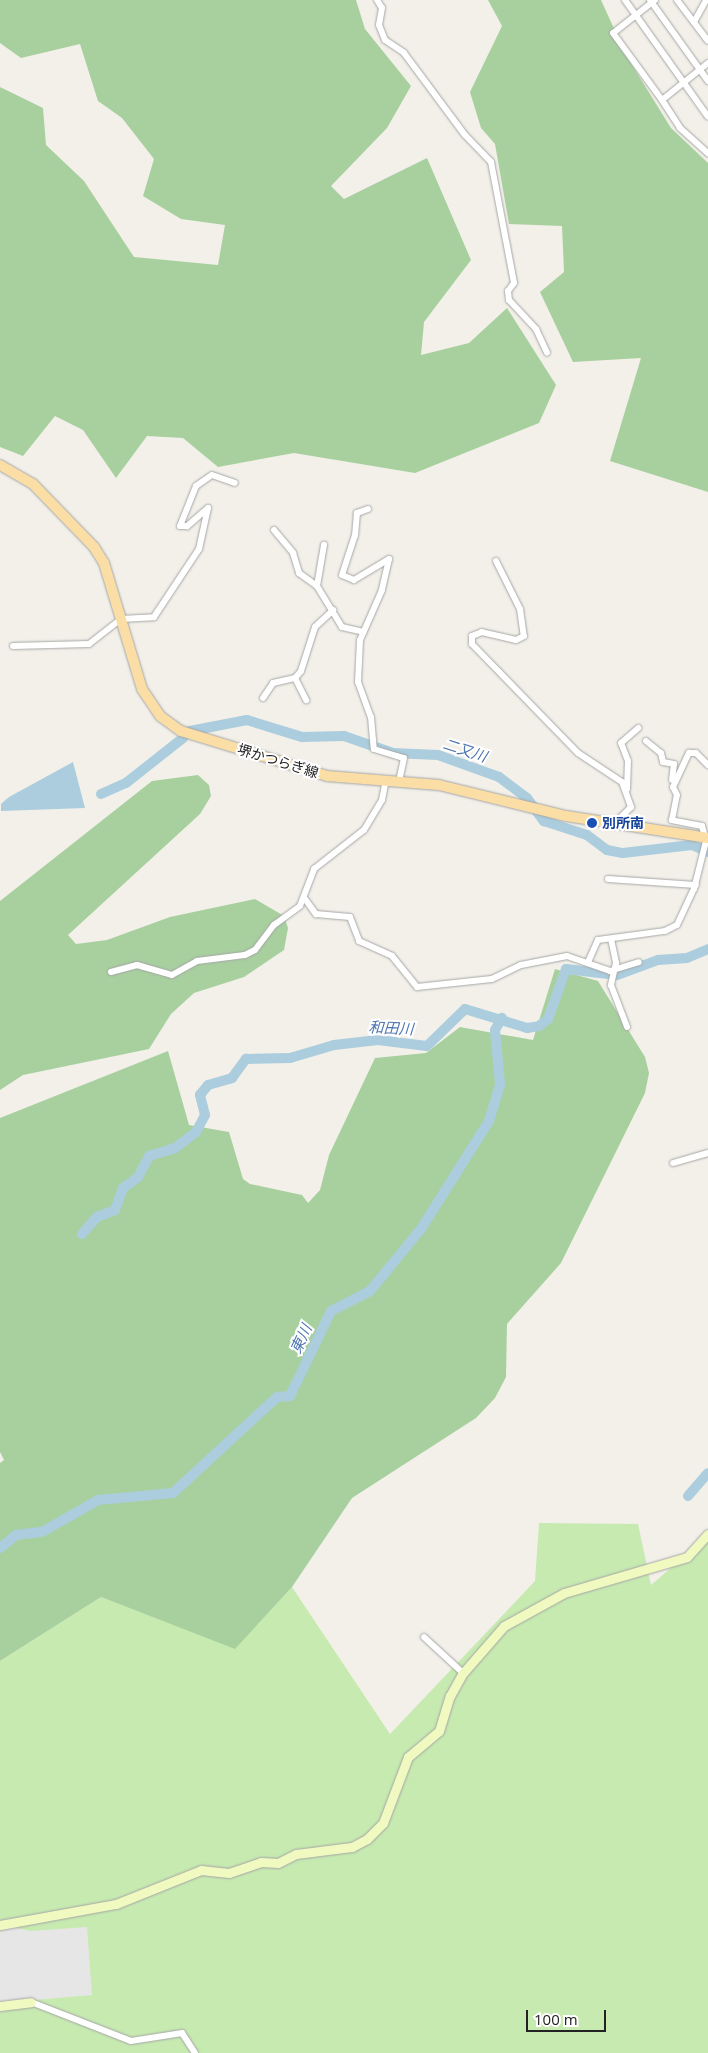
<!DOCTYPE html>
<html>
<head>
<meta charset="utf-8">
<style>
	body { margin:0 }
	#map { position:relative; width:708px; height:2053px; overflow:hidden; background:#f2f0e9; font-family:"Open Sans","Noto Sans JP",sans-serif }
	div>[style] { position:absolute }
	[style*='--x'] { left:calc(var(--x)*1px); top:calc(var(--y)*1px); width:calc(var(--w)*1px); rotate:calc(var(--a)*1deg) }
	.grass>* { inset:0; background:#c7eab1 }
	.forest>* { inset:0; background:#a8d09f }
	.parking>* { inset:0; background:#e6e6e6 }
	.water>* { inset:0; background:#abcdde }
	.river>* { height:10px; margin:-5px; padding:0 5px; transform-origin:5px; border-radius:5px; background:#abcdde }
	.roads { filter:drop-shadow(0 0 1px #a6a6a6) drop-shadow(0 0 1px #a6a6a6) }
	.street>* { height:6px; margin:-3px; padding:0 3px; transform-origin:3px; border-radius:3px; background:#fff }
	.secondary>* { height:9px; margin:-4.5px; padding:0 4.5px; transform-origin:4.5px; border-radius:4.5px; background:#f0f9c0 }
	.primary>* { height:10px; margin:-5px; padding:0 5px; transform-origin:5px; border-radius:5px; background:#fadea5 }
	.dots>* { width:14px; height:14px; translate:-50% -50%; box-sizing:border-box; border:2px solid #fff; border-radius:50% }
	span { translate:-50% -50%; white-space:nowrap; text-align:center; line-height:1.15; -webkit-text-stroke:4px #fff; paint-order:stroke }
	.street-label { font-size:14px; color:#222 }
	.transit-label { font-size:14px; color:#164399; font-weight:700 }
	.left { translate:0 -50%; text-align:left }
	.water-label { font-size:15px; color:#4f75b1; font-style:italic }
	.scale { position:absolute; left:526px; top:2010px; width:80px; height:22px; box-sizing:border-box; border:2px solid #222; border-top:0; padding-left:6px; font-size:15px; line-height:18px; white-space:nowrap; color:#222; -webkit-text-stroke:4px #fff; paint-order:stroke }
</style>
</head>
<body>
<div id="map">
	<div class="grass">
		<i style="clip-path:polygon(539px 1523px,638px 1524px,651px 1585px,708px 1536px,708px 2053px,0 2053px,0 1661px,101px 1597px,235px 1648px,292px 1587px,390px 1734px,535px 1581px)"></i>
	</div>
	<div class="forest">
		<i style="clip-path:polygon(0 0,356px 0,365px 29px,411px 86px,387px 128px,331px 186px,344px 199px,427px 158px,471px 260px,424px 322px,421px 355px,469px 343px,507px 308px,556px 385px,539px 423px,415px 473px,294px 453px,218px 467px,183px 438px,147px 436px,116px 478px,83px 430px,55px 416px,23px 456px,0 447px,0 87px,43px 108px,46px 145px,84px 181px,134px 257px,218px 265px,225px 225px,181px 219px,143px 196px,154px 159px,122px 118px,98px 101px,80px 44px,21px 58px,0 43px)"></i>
		<i style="clip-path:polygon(488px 0,601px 0,627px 57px,671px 128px,708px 163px,708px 492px,610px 461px,641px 358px,573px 362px,540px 292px,564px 272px,562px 226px,509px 224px,495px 144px,481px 128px,470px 92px,502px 26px)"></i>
		<i style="clip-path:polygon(198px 775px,209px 785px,211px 796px,200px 814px,68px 935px,76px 944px,107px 940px,170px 917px,255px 899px,284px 916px,288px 928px,284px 950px,244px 977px,194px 993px,171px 1014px,149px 1049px,23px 1075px,0 1090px,0 901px,152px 781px)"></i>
		<i style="clip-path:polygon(555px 969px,598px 981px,645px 1057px,649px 1073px,645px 1093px,561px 1263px,507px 1324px,506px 1377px,495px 1398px,476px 1418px,352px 1498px,292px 1587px,235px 1649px,101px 1597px,0 1661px,0 1463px,4px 1460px,0 1452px,0 1118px,168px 1051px,189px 1125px,229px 1132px,243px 1179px,250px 1184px,302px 1195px,308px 1203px,320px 1190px,329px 1155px,375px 1058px,426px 1053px,460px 1027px,533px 1040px)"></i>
	</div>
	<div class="parking">
		<i style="clip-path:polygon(11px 1927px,31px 1931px,87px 1927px,92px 1995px,0 2003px,0 1932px)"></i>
	</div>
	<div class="water">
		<i style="clip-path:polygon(73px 762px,85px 808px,1px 811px,1px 804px,9px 797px)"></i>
	</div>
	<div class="river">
		<i style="--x:190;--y:731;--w:58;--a:-10.9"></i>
		<i style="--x:247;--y:720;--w:58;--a:17.2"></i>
		<i style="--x:302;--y:737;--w:42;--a:-1.4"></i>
		<i style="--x:344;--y:736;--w:52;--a:19.1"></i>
		<i style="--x:393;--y:753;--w:45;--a:2.5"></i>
		<i style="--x:438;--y:755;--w:65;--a:19.8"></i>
		<i style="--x:499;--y:777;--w:35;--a:37"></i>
		<i style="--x:527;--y:798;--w:29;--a:54"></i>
		<i style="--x:544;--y:821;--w:45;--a:18"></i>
		<i style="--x:587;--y:835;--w:25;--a:37"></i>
		<i style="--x:607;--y:850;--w:16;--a:11"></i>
		<i style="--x:623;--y:853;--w:69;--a:-6.6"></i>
		<i style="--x:692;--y:845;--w:17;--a:24"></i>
		<i style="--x:101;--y:794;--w:27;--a:-24"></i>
		<i style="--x:126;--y:783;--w:73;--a:-38.3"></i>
		<i style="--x:82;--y:1234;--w:23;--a:-49"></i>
		<i style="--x:97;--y:1217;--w:19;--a:-21"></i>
		<i style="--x:115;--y:1210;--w:23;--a:-70"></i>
		<i style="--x:123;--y:1188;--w:19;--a:-36"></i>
		<i style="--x:138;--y:1177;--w:24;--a:-62"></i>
		<i style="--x:149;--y:1156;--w:27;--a:-17"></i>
		<i style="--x:175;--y:1148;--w:26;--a:-37"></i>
		<i style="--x:196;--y:1132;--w:19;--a:-62"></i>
		<i style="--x:205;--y:1115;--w:21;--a:-104"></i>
		<i style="--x:200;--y:1095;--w:13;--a:-51"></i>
		<i style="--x:208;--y:1085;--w:25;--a:-16"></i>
		<i style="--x:232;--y:1078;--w:24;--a:-54"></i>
		<i style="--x:246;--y:1059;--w:44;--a:-1.3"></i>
		<i style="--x:290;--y:1058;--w:46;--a:-16.5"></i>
		<i style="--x:334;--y:1045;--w:44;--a:-6.5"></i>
		<i style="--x:378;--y:1040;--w:49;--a:7"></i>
		<i style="--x:427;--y:1046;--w:53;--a:-44.2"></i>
		<i style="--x:465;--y:1009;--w:65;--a:17"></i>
		<i style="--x:527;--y:1028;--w:12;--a:-9"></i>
		<i style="--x:539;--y:1026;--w:11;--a:-38"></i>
		<i style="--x:548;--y:1019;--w:53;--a:-70.2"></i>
		<i style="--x:566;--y:969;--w:51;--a:6.7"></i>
		<i style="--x:617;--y:975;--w:44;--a:-20.1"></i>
		<i style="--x:658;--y:960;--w:29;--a:-4"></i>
		<i style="--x:687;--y:958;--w:23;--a:-23"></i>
		<i style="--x:688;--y:1496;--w:30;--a:-49"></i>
		<i style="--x:0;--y:1548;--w:21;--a:-39"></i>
		<i style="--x:16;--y:1535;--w:26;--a:-7"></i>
		<i style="--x:42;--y:1532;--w:64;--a:-29.7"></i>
		<i style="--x:98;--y:1500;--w:75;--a:-5.3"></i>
		<i style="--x:173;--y:1493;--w:142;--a:-42.7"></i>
		<i style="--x:277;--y:1397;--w:13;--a:-4"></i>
		<i style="--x:290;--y:1396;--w:94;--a:-64.2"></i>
		<i style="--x:331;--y:1311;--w:44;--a:-27.1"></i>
		<i style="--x:370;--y:1291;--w:80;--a:-50.6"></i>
		<i style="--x:421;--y:1229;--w:128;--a:-57.8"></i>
		<i style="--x:489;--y:1121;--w:39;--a:-73"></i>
		<i style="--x:500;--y:1084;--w:54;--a:-95.3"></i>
		<i style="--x:495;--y:1030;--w:14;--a:-60"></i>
	</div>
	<div class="roads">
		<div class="street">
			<i style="--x:377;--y:0;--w:9;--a:58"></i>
			<i style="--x:382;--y:8;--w:17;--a:100"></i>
			<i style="--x:379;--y:25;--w:16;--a:68"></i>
			<i style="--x:385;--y:40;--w:23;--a:34"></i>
			<i style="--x:404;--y:53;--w:102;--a:53.4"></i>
			<i style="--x:465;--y:135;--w:37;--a:46"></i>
			<i style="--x:491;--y:162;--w:123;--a:79.2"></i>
			<i style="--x:514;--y:283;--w:10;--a:127"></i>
			<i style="--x:508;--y:291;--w:9;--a:84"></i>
			<i style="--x:509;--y:300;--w:40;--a:47"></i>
			<i style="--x:536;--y:329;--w:26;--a:65"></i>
			<i style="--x:625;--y:0;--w:143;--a:54.6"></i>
			<i style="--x:650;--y:0;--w:100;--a:54.4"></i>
			<i style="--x:655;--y:0;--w:53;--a:141.8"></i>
			<i style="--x:613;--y:33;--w:83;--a:53.8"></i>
			<i style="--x:677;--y:0;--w:51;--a:52.9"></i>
			<i style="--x:694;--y:22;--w:25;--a:-61"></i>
			<i style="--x:708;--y:63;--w:59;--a:141.2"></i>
			<i style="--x:662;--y:100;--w:33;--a:57"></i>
			<i style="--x:680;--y:128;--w:38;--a:42"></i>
			<i style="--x:368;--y:509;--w:12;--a:160"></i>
			<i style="--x:357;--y:513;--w:22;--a:95"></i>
			<i style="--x:355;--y:535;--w:42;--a:108"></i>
			<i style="--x:342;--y:575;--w:13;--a:23"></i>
			<i style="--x:354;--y:580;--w:41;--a:-31"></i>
			<i style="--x:389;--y:559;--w:32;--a:103"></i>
			<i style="--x:382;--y:590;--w:55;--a:113.7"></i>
			<i style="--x:360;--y:640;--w:42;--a:92.7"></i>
			<i style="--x:358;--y:682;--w:37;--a:70"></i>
			<i style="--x:371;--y:717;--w:32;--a:85"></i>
			<i style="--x:374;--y:749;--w:31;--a:17"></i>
			<i style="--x:404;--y:758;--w:24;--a:102"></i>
			<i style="--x:274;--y:530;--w:30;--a:50"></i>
			<i style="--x:293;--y:553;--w:21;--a:73"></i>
			<i style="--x:299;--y:573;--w:22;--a:36"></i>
			<i style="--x:317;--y:586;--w:48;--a:58.6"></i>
			<i style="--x:342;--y:627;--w:22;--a:13"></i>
			<i style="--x:496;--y:561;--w:54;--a:63.4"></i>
			<i style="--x:520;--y:609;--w:27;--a:82"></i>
			<i style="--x:524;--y:636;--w:9;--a:153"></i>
			<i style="--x:516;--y:640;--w:35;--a:-167"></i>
			<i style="--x:482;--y:632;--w:11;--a:158"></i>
			<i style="--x:472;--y:636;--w:8;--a:90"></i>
			<i style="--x:472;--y:644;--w:152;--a:45.8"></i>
			<i style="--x:578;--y:753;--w:53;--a:33.4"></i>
			<i style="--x:622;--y:782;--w:27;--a:70"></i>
			<i style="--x:631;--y:807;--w:23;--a:135"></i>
			<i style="--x:317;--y:586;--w:42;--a:-80.3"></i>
			<i style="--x:13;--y:646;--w:76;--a:-1.5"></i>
			<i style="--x:89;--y:644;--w:41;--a:-38"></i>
			<i style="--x:121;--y:619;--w:33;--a:-3"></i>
			<i style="--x:154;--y:617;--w:82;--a:-56.5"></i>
			<i style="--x:199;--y:549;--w:42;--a:-77.6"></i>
			<i style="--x:208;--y:508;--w:28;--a:139"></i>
			<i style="--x:187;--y:526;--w:7;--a:180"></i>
			<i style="--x:180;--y:526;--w:43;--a:-68.2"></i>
			<i style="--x:196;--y:486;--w:19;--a:-35"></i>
			<i style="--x:212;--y:475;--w:24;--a:19"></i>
			<i style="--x:295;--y:678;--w:25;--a:63"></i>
			<i style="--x:263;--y:698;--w:18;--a:-56"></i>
			<i style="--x:273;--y:683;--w:23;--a:-13"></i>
			<i style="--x:295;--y:678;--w:9;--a:-49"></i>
			<i style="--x:301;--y:671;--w:46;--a:-72.3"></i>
			<i style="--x:315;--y:627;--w:25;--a:-43"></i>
			<i style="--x:646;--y:741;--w:19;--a:39"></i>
			<i style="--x:661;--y:753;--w:9;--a:77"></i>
			<i style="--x:663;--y:762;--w:11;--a:10"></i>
			<i style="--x:674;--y:764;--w:16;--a:97"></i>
			<i style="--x:627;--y:789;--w:28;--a:-88"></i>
			<i style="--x:628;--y:761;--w:19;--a:-111"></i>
			<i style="--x:621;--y:743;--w:23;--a:-41"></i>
			<i style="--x:705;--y:837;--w:11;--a:-105"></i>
			<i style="--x:702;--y:826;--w:31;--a:-169"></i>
			<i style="--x:672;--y:820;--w:25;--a:-79"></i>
			<i style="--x:677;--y:795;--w:9;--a:-117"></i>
			<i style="--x:673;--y:787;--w:38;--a:-65"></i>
			<i style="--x:689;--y:753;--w:7;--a:0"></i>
			<i style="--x:696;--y:753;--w:17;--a:45"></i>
			<i style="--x:608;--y:879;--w:88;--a:3.9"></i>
			<i style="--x:305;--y:899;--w:19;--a:54"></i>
			<i style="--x:316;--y:914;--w:34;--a:5"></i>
			<i style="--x:350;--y:917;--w:26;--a:69"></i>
			<i style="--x:359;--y:941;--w:36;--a:24"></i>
			<i style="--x:392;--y:956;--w:40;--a:51"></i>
			<i style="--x:417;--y:987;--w:75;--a:-6.1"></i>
			<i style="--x:492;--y:979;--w:32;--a:-26"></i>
			<i style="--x:521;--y:965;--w:47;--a:-11.1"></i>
			<i style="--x:567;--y:956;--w:46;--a:19.2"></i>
			<i style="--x:610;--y:971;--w:30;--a:-17"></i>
			<i style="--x:611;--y:939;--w:25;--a:78"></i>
			<i style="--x:616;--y:963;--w:23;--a:103"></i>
			<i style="--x:611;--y:985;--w:45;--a:69.1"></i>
			<i style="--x:589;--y:960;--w:22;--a:-66"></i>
			<i style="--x:598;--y:940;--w:68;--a:-7.7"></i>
			<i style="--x:665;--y:931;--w:13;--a:-27"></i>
			<i style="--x:677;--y:925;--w:40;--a:-65"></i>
			<i style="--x:694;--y:889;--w:54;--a:-76"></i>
			<i style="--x:111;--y:972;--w:27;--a:-15"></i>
			<i style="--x:137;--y:965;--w:36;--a:16"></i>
			<i style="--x:172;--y:975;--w:29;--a:-29"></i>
			<i style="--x:197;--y:961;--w:48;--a:-7.1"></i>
			<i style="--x:245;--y:955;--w:11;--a:-27"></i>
			<i style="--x:255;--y:950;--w:31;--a:-53"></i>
			<i style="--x:274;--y:925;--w:32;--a:-36"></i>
			<i style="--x:300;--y:906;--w:40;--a:-69"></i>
			<i style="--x:314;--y:869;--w:63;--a:-38"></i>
			<i style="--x:364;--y:830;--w:35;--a:-59"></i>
			<i style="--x:382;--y:800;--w:20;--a:-79"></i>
			<i style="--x:673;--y:1163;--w:36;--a:-16"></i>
			<i style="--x:424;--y:1637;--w:53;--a:42.7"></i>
			<i style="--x:31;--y:2002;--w:107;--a:21.3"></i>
			<i style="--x:131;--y:2041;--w:52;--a:-8.9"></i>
			<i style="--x:182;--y:2033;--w:24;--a:57"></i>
		</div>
		<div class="secondary">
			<i style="--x:0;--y:1925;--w:118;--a:-10.3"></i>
			<i style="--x:116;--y:1904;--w:92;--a:-21.8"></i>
			<i style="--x:201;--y:1870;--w:28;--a:6"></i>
			<i style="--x:229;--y:1873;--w:34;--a:-19"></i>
			<i style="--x:261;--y:1862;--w:17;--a:3"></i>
			<i style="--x:278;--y:1863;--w:20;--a:-27"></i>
			<i style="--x:296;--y:1854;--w:56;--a:-7.1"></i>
			<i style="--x:352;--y:1847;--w:17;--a:-28"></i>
			<i style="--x:367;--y:1839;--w:23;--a:-45"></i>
			<i style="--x:383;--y:1823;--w:71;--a:-69.3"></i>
			<i style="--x:408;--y:1757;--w:40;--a:-40"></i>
			<i style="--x:439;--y:1731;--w:37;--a:-73"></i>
			<i style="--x:450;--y:1696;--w:26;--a:-61"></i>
			<i style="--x:463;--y:1673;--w:62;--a:-48.9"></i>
			<i style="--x:504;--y:1626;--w:68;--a:-28.8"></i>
			<i style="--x:564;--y:1593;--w:128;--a:-16.3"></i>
			<i style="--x:687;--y:1557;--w:31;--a:-48"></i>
			<i style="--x:0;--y:2006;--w:31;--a:-7"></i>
		</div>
		<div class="primary">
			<i style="--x:0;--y:465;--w:38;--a:30"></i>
			<i style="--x:33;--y:484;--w:88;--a:45.9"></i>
			<i style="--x:94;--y:547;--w:19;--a:58"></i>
			<i style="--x:104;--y:563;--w:132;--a:73.2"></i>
			<i style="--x:142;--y:689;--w:32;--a:56"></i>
			<i style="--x:160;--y:716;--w:26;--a:36"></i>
			<i style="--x:181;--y:731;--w:153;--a:17.1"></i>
			<i style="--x:327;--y:776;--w:112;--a:4.6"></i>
			<i style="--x:439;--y:785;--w:131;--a:13.7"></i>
			<i style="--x:566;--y:816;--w:144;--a:8.8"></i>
		</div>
	</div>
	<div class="dots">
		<i style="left:592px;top:823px;background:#1a4fb4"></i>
	</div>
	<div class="street-label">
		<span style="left:278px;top:761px;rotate:17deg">堺かつらぎ線</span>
	</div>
	<div class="transit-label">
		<span class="left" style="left:602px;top:823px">別所南</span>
	</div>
	<div class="water-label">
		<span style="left:465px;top:750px;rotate:18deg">二又川</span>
		<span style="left:391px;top:1028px;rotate:3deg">和田川</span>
		<span style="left:301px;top:1339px;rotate:-65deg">東川</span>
	</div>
	<div class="scale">100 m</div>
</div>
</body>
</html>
